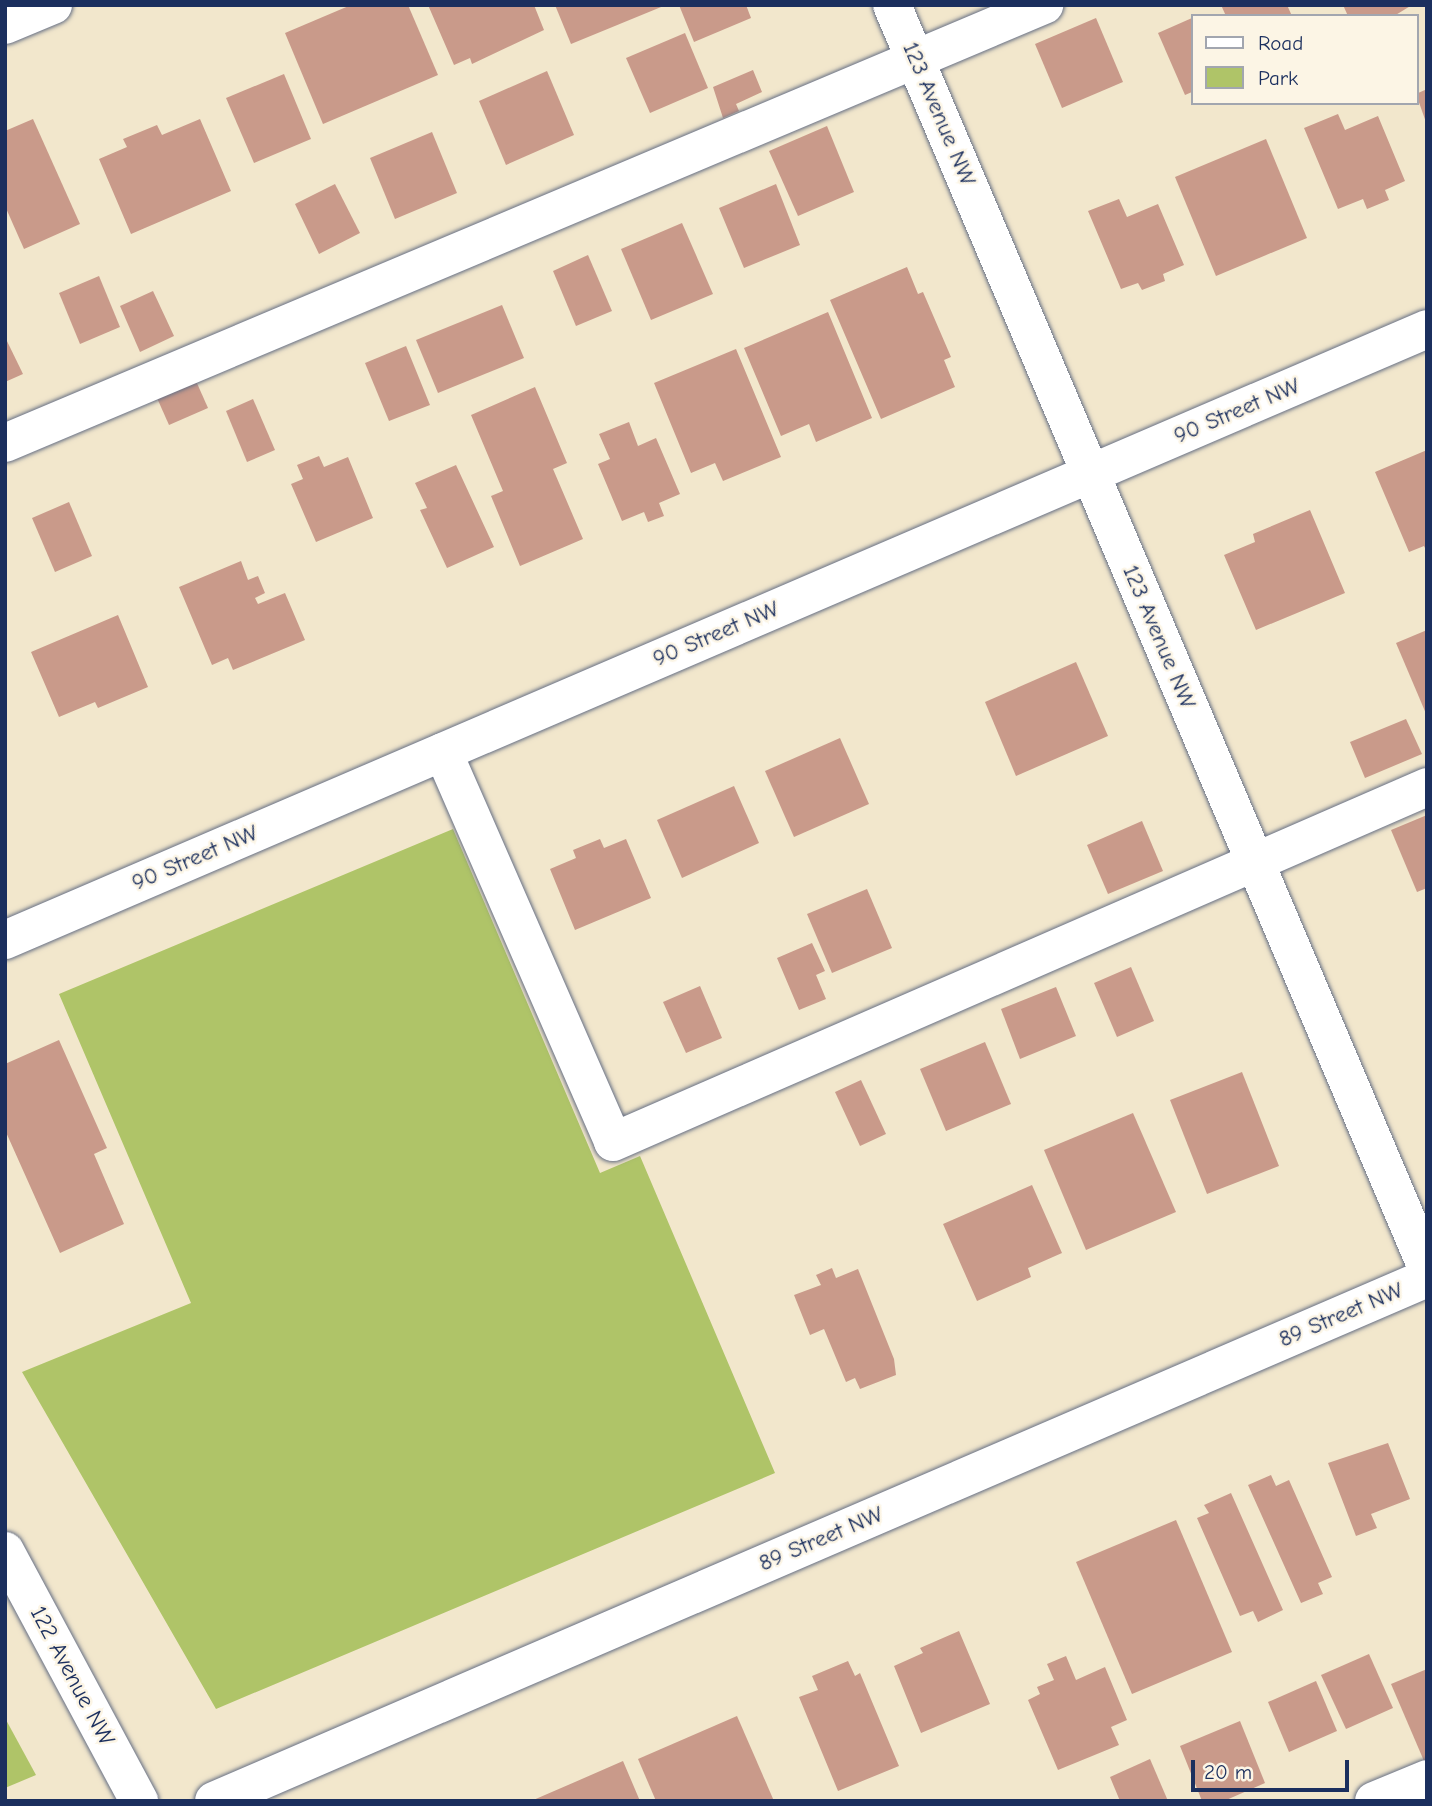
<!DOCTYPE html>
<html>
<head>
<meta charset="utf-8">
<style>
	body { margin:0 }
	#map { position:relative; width:1432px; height:1806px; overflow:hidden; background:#f2e7cc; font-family:"Comic Neue",sans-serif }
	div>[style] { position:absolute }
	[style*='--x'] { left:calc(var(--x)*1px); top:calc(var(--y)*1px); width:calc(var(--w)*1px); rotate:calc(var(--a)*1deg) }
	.green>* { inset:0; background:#afc468 }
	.building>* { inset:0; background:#c99a8a }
	.roads { filter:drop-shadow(0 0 2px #666f84) drop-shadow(0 0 2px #666f84) }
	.minor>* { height:38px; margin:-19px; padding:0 19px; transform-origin:19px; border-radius:19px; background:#fff }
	span { translate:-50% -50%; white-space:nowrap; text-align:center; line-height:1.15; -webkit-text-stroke:5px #fcf5e5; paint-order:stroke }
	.street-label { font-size:23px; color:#1b2f5e }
	.frame { position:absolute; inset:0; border:7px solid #1b2f5e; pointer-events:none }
	.legend { position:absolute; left:1191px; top:14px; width:228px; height:91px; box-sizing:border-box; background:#fcf5e5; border:2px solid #a2a6af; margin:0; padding:9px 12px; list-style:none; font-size:21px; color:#1b2f5e }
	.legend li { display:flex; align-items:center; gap:14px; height:35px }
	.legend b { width:35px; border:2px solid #a2a6af }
	.scale { position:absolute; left:1191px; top:1760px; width:158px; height:32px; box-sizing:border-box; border:4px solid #1b2f5e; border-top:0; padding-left:9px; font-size:21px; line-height:24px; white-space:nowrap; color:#1b2f5e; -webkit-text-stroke:5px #fcf5e5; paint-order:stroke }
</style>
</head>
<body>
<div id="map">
	<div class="green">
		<i style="clip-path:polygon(453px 829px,600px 1173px,640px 1156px,775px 1473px,216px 1709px,22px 1372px,191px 1303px,59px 994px)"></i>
		<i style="clip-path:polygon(5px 1718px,36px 1775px,5px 1788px)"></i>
	</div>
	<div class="building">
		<i style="clip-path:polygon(351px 5px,408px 5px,438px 75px,323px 124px,285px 33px)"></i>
		<i style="clip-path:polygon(428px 5px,534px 5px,544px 30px,472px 64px,470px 58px,454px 65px)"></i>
		<i style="clip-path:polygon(555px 5px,666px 5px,571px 44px)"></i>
		<i style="clip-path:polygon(679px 5px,746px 5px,751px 18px,694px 42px)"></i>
		<i style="clip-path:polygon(1221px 5px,1287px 5px,1292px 16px,1226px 16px)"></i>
		<i style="clip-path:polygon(1343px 5px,1412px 5px,1394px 16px,1348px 16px)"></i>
		<i style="clip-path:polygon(1096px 18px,1123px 82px,1062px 108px,1035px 44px)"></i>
		<i style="clip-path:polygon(1192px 18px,1192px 92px,1185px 95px,1158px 33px)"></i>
		<i style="clip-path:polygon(685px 33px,708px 88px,650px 113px,626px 58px)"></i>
		<i style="clip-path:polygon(753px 70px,762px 92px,736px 104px,739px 111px,723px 118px,713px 87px)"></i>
		<i style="clip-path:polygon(547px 71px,574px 135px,506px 165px,479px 101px)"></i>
		<i style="clip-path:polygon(284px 74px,311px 139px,254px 163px,226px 98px)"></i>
		<i style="clip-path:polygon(1427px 89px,1427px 125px,1416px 94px)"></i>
		<i style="clip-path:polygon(1338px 114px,1345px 130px,1378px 116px,1405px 181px,1385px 190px,1389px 200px,1367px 209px,1363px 199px,1338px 209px,1304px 128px)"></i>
		<i style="clip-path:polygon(33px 119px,80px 224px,24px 249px,5px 206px,5px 131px)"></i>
		<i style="clip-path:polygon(200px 119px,231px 191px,131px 234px,99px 159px,127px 147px,123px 139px,157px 125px,162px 135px)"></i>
		<i style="clip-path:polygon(827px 126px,854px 192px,798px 216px,769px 151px)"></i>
		<i style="clip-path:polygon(432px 132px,457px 193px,395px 219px,370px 158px)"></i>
		<i style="clip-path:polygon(1266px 139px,1307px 238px,1216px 276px,1175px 177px)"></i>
		<i style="clip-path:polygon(335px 184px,360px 233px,319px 254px,295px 204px)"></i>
		<i style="clip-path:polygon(776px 184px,800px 245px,744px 268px,719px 208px)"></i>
		<i style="clip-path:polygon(1119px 199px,1127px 217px,1158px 204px,1184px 265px,1163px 274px,1165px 281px,1142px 290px,1138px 283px,1121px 289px,1088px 211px)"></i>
		<i style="clip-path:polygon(682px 223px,713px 294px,651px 320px,621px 249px)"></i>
		<i style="clip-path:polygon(588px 255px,612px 311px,576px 326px,553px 271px)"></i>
		<i style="clip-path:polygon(907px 267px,918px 294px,923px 292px,951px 357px,944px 360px,955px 387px,881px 419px,830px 300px)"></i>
		<i style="clip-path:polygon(99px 276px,120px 327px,80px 344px,59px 293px)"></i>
		<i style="clip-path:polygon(153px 291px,174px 336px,140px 352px,120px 306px)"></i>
		<i style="clip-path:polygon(502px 305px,524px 358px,438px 393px,416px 340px)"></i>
		<i style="clip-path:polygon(828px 312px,872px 418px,816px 442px,809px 424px,781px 436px,744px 348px)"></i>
		<i style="clip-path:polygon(5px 337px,23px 374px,5px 382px)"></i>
		<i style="clip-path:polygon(406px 346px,430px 405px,389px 421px,365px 363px)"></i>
		<i style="clip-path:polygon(736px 349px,781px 457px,723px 481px,715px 463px,691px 473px,654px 383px)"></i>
		<i style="clip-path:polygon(196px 381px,208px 408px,169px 425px,157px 398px)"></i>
		<i style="clip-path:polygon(535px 387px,567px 463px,553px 469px,583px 539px,520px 566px,491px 496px,503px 491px,471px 415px)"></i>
		<i style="clip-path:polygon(253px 399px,275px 450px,247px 462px,226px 411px)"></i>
		<i style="clip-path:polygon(629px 422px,638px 446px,656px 438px,680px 494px,659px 503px,664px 516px,648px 522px,644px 512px,622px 521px,598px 464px,610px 459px,599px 434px)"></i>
		<i style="clip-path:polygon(1427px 450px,1427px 552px,1424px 546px,1409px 552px,1375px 472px)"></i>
		<i style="clip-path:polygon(319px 456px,324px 467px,348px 457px,373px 518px,316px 542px,291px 484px,303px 479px,297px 465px)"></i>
		<i style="clip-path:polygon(456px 465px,494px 547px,447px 568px,420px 510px,427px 508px,415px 483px)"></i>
		<i style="clip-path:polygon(69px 502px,92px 556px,55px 572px,32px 518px)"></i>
		<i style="clip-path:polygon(1310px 510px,1345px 593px,1256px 630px,1224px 555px,1255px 542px,1253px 534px)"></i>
		<i style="clip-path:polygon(241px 561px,248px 580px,258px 576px,265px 593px,255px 598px,258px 604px,285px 593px,305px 640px,233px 670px,228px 658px,212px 665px,179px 587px)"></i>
		<i style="clip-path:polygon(118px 615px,148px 687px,98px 708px,95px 702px,59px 717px,31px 652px)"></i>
		<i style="clip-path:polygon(1427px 630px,1427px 716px,1396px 643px)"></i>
		<i style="clip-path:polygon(1076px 662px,1108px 736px,1016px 776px,985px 702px)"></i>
		<i style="clip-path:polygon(1406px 719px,1422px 754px,1365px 778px,1350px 742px)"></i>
		<i style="clip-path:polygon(840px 738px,869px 804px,794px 837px,765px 771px)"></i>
		<i style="clip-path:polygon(734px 786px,759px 843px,682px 878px,657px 820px)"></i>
		<i style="clip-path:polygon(1427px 815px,1427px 888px,1417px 892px,1391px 830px)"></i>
		<i style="clip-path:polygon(1142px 821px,1163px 871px,1108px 894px,1087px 845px)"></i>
		<i style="clip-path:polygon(600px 839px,604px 848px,626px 839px,651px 898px,575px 930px,550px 869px,576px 858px,573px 850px)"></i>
		<i style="clip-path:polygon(867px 889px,892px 948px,832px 973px,807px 914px)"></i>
		<i style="clip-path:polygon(812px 943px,825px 971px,816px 975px,826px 999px,799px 1010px,777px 958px)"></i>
		<i style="clip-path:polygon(1131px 967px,1154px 1021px,1117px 1037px,1094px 983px)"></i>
		<i style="clip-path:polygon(700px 986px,722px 1038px,686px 1053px,663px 1002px)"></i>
		<i style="clip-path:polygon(1056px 987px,1076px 1036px,1020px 1059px,1001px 1009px)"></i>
		<i style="clip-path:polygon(59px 1040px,107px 1148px,94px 1154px,124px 1224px,60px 1253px,5px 1130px,5px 1064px)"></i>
		<i style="clip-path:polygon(985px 1042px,1011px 1104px,946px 1131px,920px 1069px)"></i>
		<i style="clip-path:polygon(1242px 1072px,1279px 1166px,1207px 1194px,1170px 1100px)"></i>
		<i style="clip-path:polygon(861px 1080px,886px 1134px,860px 1146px,835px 1092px)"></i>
		<i style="clip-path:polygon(1133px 1113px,1176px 1212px,1086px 1250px,1044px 1150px)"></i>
		<i style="clip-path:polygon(1032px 1185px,1062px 1253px,1028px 1268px,1031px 1277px,977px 1301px,943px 1224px)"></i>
		<i style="clip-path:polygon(832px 1268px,836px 1278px,858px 1269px,894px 1359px,896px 1375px,860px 1389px,855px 1378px,846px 1382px,824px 1329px,810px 1335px,794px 1295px,821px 1285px,816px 1275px)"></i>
		<i style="clip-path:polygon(1388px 1443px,1410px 1499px,1371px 1514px,1377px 1528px,1356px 1536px,1328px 1463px)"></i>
		<i style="clip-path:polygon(1271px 1475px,1276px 1486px,1289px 1480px,1332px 1577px,1318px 1583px,1323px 1594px,1301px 1603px,1248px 1485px)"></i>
		<i style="clip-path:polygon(1231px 1493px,1283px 1610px,1258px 1622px,1253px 1611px,1240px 1616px,1197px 1518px,1209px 1513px,1204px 1505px)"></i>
		<i style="clip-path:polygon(1176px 1520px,1232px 1652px,1132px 1694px,1076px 1562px)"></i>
		<i style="clip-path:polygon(959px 1631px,990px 1704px,921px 1733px,894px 1666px,923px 1653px,920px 1648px)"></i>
		<i style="clip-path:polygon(1369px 1654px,1393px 1708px,1346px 1729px,1321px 1675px)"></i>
		<i style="clip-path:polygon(1066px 1656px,1076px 1680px,1105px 1667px,1127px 1720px,1111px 1727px,1119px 1745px,1058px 1770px,1028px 1700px,1040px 1694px,1037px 1687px,1054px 1680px,1047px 1664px)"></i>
		<i style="clip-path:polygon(848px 1661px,855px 1676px,860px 1673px,899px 1766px,838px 1791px,799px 1697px,818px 1690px,812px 1676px)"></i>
		<i style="clip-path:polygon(1427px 1669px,1427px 1760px,1424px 1761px,1391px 1684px)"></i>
		<i style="clip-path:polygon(1316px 1681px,1337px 1731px,1289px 1752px,1268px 1702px)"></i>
		<i style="clip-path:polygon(737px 1716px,774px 1801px,656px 1801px,638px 1759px)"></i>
		<i style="clip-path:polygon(1240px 1721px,1265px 1783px,1224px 1801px,1202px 1801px,1180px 1746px)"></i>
		<i style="clip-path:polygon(1150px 1759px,1168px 1801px,1120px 1801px,1110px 1777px)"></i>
		<i style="clip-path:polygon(623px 1761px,640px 1801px,531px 1801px,575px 1782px)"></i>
	</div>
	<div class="roads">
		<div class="minor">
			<i style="--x:892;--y:5;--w:1372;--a:67.04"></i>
			<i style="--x:5;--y:25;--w:52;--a:-22.6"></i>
			<i style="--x:5;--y:443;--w:1128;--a:-22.86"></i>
			<i style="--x:443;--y:752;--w:425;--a:66.4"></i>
			<i style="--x:613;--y:1142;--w:888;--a:-23.56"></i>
			<i style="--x:5;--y:940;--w:1548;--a:-23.25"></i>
			<i style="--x:5;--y:1551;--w:284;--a:61.8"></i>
			<i style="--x:214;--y:1801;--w:1321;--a:-23.32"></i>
			<i style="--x:1374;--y:1801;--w:57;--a:-22.5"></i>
		</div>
	</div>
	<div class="street-label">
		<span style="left:939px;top:114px;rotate:67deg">123 Avenue NW</span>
		<span style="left:1237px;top:411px;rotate:-23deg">90 Street NW</span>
		<span style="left:716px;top:634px;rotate:-23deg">90 Street NW</span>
		<span style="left:1159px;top:637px;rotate:67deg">123 Avenue NW</span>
		<span style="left:195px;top:858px;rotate:-23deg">90 Street NW</span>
		<span style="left:1341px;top:1315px;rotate:-23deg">89 Street NW</span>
		<span style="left:821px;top:1539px;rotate:-23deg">89 Street NW</span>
		<span style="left:72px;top:1676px;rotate:62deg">122 Avenue NW</span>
	</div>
	<div class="frame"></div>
	<ul class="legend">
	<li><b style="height:9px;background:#fff"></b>Road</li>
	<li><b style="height:19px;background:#afc468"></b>Park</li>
	</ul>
	<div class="scale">20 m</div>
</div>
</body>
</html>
